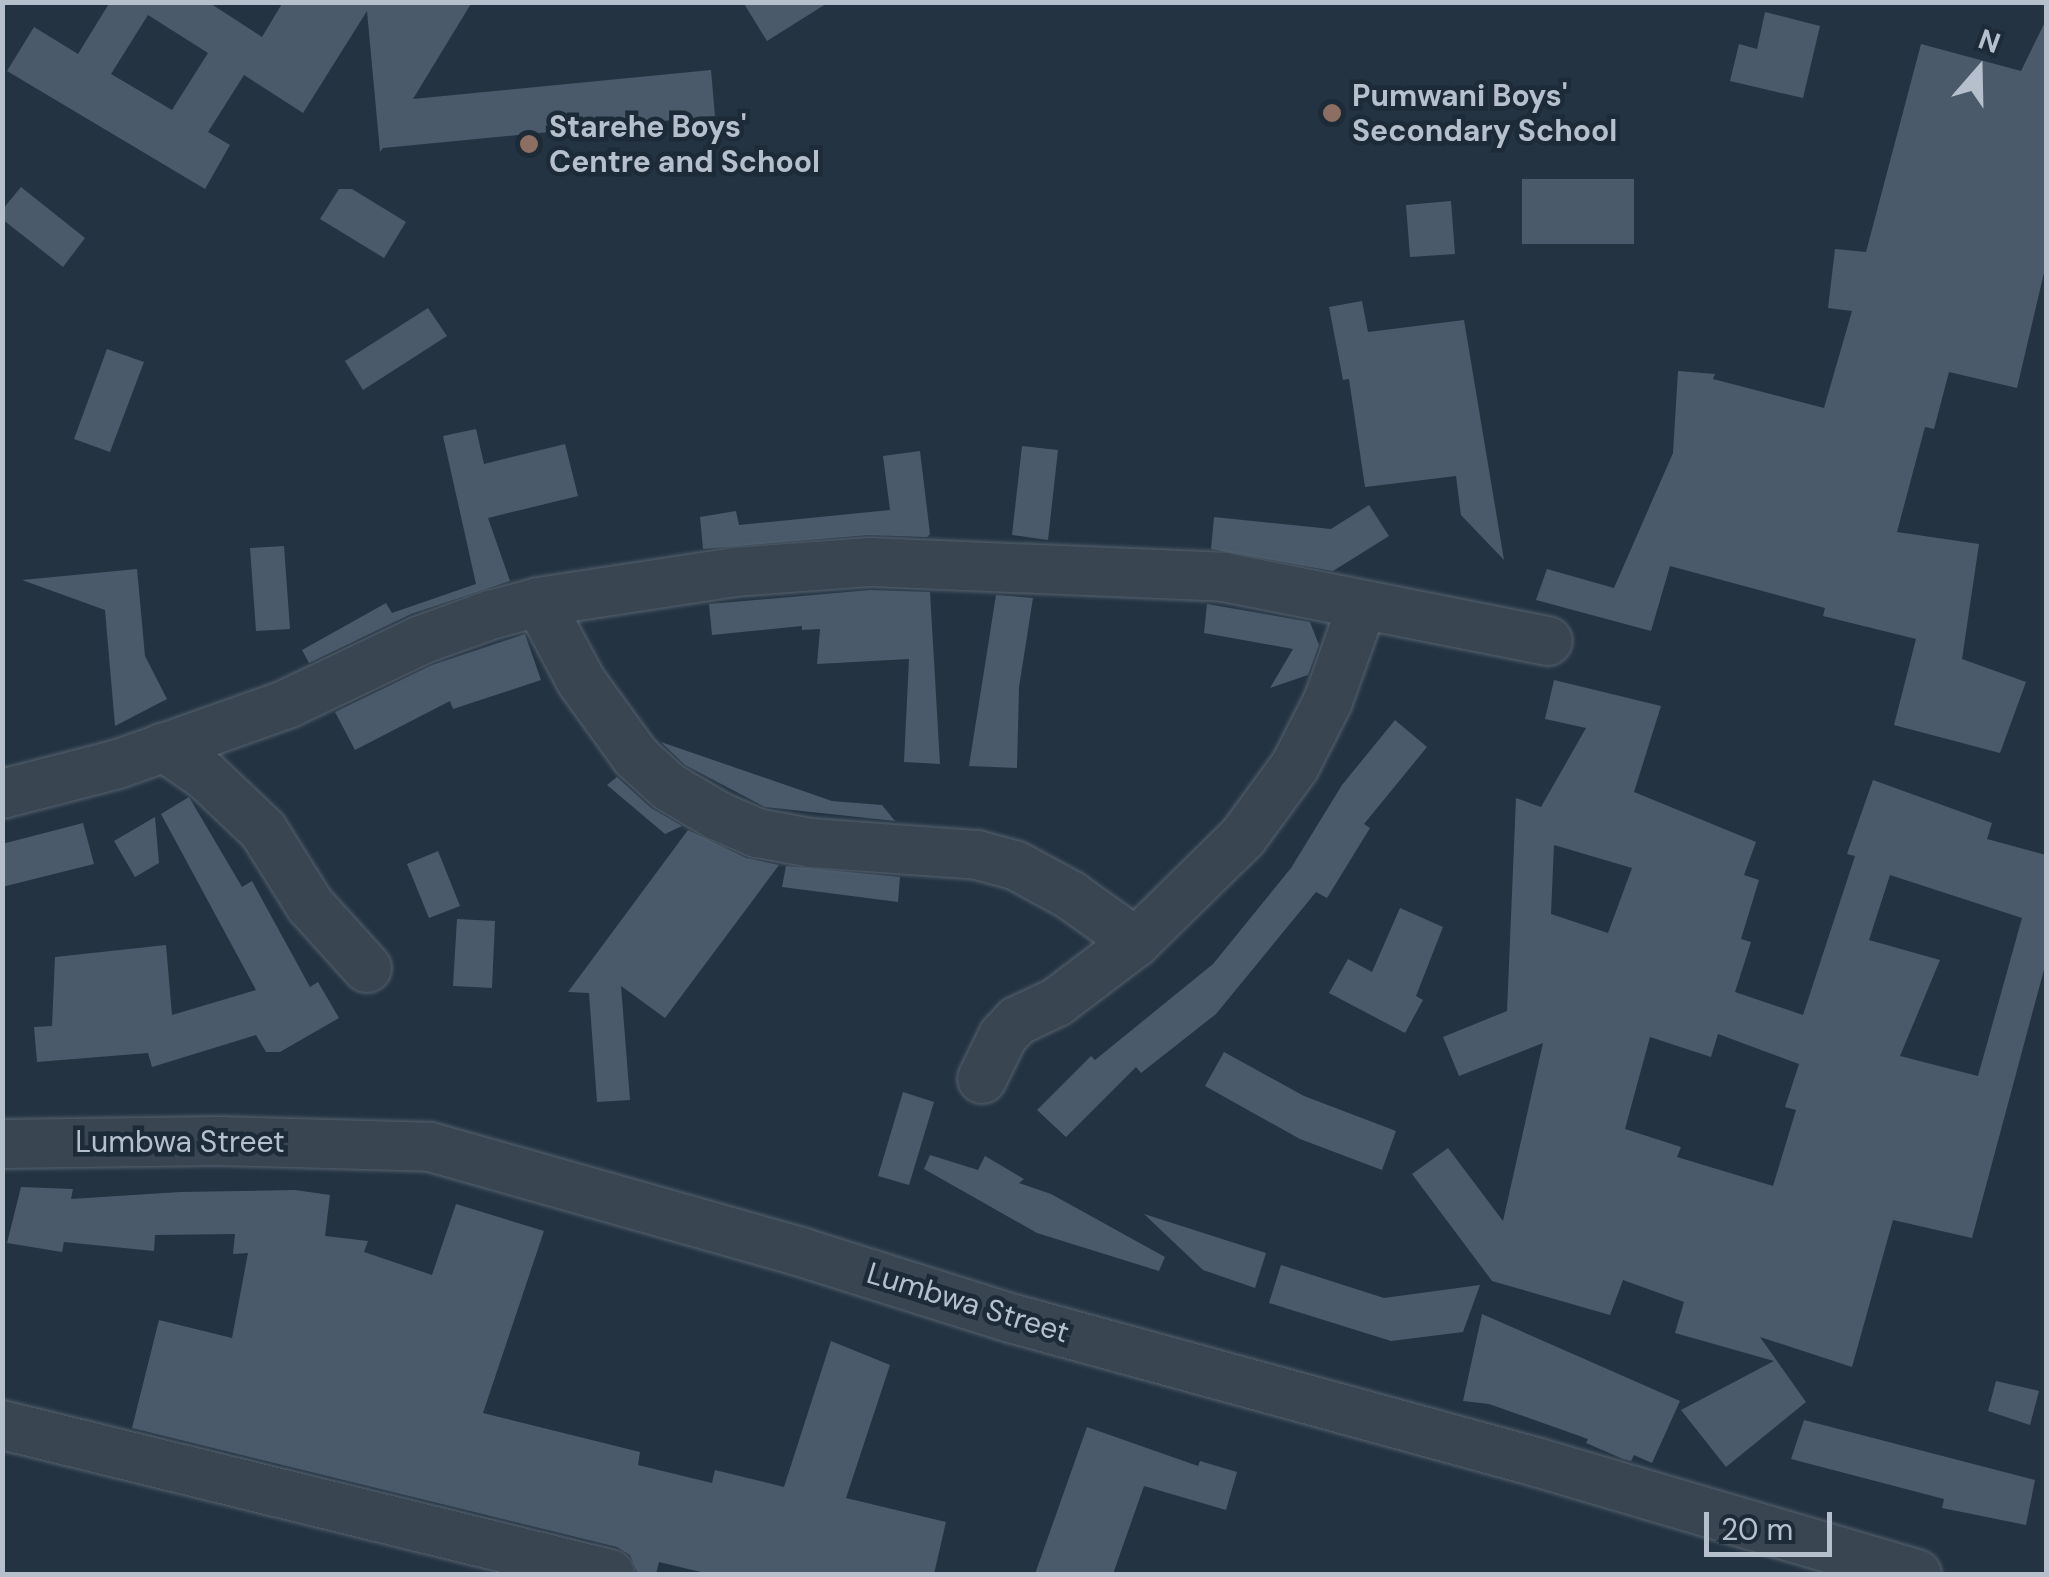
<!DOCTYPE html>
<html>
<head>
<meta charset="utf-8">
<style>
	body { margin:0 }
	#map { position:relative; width:2049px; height:1577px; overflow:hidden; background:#243342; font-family:"DM Sans",sans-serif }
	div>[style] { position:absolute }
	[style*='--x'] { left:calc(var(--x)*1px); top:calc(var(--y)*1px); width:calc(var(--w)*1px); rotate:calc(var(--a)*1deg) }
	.building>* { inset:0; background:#4a5a6b }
	.roads { filter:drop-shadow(0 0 2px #57636f) drop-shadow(0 0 2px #57636f) }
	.street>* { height:48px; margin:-24px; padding:0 24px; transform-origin:24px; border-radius:24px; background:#394551 }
	.dots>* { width:28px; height:28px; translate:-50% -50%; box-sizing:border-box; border:5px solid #1d2a37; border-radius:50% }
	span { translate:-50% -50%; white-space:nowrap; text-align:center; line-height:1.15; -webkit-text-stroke:9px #1d2a37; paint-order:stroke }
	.poi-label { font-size:30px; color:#b5c0cc; font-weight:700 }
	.left { translate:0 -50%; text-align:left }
	.street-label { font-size:30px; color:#b5c0cc }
	.frame { position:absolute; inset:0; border:5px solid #b5c0cc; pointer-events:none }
	.north { position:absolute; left:1929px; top:20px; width:100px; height:100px; -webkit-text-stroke:8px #1d2a37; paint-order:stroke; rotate:20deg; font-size:28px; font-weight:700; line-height:40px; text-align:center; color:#b5c0cc }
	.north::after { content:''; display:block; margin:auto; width:35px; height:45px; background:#b5c0cc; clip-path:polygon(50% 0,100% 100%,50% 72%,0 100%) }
	.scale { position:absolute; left:1704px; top:1512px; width:128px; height:45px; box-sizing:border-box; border:5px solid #b5c0cc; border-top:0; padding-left:12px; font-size:30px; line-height:35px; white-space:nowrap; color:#b5c0cc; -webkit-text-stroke:8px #1d2a37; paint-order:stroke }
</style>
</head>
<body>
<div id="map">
	<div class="building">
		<i style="clip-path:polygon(evenodd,110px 2px,208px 2px,262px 37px,283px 2px,472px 2px,413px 99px,711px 70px,715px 116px,383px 148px,380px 152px,367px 11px,303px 113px,244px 75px,208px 132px,230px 145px,205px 189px,7px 71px,34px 27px,78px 54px,110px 2px,148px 15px,208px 53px,172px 110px,111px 74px,148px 15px)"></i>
		<i style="clip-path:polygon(743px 2px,829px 2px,767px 41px)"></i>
		<i style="clip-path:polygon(1765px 12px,1820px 26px,1803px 98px,1730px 81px,1739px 44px,1757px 49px)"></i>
		<i style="clip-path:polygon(2046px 20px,2046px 264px,2017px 388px,1949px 372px,1934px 429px,1925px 427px,1897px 532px,1979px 544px,1962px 659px,2026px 682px,2000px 753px,1894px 725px,1916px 639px,1823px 616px,1825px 608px,1670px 566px,1651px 631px,1536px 600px,1547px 569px,1614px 588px,1673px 453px,1678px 371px,1715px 374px,1713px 379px,1824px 408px,1852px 311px,1828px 308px,1835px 249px,1866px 252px,1921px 44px,2021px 71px)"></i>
		<i style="clip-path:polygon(1522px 179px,1634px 179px,1634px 244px,1522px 244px)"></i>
		<i style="clip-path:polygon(21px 187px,85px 238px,63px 267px,2px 219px,2px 210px)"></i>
		<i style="clip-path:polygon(339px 189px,352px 189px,406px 222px,384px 258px,320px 219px)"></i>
		<i style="clip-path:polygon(1451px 201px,1455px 254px,1410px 257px,1406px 205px)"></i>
		<i style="clip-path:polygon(1362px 301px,1368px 332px,1464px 320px,1504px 560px,1461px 515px,1456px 476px,1365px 487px,1349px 379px,1343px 380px,1329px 307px)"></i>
		<i style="clip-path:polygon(428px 308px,447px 336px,363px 390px,345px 361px)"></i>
		<i style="clip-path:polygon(107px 349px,144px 362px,110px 452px,74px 439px)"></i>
		<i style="clip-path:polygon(476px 429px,484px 464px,565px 444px,578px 496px,488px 518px,510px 581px,411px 614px,309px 663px,302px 650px,386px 603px,392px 613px,476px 584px,443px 436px)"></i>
		<i style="clip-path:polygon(1022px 446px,1058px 450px,1048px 540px,1012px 535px)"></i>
		<i style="clip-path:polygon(920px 451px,930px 534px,927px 537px,868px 535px,703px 549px,700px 517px,736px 511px,739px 525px,890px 510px,883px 456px)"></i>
		<i style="clip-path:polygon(1369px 505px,1389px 536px,1333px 571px,1211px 549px,1214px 517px,1331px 529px)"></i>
		<i style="clip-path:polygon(284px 546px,290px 629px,256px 631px,250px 548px)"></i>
		<i style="clip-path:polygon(137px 569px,145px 656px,167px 699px,115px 726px,105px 610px,22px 580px)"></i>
		<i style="clip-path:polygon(870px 590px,930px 592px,940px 764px,904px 762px,909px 659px,817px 664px,820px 629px,802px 630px,802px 626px,712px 635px,709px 604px)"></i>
		<i style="clip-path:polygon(996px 595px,1033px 598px,1019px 687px,1017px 768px,969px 766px)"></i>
		<i style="clip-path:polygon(1207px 604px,1310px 622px,1319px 645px,1308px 675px,1270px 688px,1293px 649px,1204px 633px)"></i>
		<i style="clip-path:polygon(525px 634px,541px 680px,453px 709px,450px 701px,355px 750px,335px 712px,432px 665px)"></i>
		<i style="clip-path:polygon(evenodd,1554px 680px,1661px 706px,1634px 792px,1756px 842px,1744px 875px,1759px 880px,1741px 939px,1751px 942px,1735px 992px,1803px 1015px,1855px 856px,1847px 854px,1873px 780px,1992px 823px,1987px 839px,2046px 855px,2046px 962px,1972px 1238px,1893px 1220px,1852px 1367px,1760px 1337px,1806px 1402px,1726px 1467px,1681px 1410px,1774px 1361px,1675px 1333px,1684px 1302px,1623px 1280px,1610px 1315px,1492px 1281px,1412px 1174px,1448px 1148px,1503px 1221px,1543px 1043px,1459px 1076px,1443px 1037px,1507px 1011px,1516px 798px,1541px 807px,1586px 728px,1545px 719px,1554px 680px,1554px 845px,1632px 868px,1608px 933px,1551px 914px,1554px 845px,1554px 680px,1890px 875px,2022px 918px,1978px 1076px,1900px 1056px,1940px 960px,1869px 940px,1890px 875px,1554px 680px,1718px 1034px,1799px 1064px,1785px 1107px,1796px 1110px,1773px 1186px,1677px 1157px,1681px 1147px,1625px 1129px,1650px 1037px,1711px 1057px,1718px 1034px)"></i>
		<i style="clip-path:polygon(1395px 720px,1427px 747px,1364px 824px,1370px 828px,1327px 898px,1316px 892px,1216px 1014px,1141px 1073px,1136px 1067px,1066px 1137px,1037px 1110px,1091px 1056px,1095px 1060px,1213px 964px,1291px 868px,1342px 785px)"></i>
		<i style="clip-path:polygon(661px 742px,832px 801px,882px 805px,895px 821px,765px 807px,685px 765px)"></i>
		<i style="clip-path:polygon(617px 777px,651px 808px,682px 826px,665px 834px,607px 785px)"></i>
		<i style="clip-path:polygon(189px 797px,242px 887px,252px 881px,310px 987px,318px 982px,339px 1018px,280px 1052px,266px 1052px,256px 1035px,152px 1067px,148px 1053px,37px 1062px,34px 1027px,52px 1026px,55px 957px,166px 945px,172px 1015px,256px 990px,161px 814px)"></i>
		<i style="clip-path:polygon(155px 817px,159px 863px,135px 877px,114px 841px)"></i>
		<i style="clip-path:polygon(83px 823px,94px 864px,2px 887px,2px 844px)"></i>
		<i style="clip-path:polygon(688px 830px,746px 858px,779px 865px,665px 1018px,621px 986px,630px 1100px,597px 1102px,589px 993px,568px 992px)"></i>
		<i style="clip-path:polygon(438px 851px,460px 906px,429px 918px,407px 864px)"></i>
		<i style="clip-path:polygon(786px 866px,900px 877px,898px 902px,782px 887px)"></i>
		<i style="clip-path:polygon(1400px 908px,1443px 927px,1416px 996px,1423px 1000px,1405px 1033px,1329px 993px,1348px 959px,1372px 972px)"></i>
		<i style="clip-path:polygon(457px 919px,495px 921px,492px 988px,453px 986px)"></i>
		<i style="clip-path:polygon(1224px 1052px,1304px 1096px,1396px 1131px,1382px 1170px,1300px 1139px,1205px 1086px)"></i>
		<i style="clip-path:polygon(903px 1092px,934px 1102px,909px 1185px,878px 1176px)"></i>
		<i style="clip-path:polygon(930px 1155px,978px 1170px,985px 1156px,1024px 1179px,1019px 1183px,1051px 1194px,1165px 1257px,1159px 1271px,1037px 1233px,924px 1169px)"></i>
		<i style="clip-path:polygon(21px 1187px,73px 1189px,71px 1199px,180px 1192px,295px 1190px,330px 1195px,325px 1236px,368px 1241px,364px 1252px,432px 1275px,456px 1204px,544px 1231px,483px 1413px,640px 1452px,638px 1465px,712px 1483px,715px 1470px,784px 1487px,831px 1341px,890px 1365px,846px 1498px,946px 1522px,934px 1574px,709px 1574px,659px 1562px,656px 1574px,638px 1574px,630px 1555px,617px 1547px,132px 1428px,159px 1320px,232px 1338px,248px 1253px,233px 1254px,235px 1234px,155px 1235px,154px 1251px,64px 1242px,62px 1252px,7px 1243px)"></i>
		<i style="clip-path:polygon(1144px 1214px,1266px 1253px,1255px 1288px,1203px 1270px)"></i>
		<i style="clip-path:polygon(1281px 1265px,1384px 1298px,1480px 1285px,1463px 1332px,1391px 1341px,1269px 1303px)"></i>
		<i style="clip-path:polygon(1482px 1314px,1680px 1401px,1652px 1463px,1634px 1455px,1631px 1461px,1623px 1459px,1586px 1443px,1588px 1439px,1489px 1404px,1463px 1401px)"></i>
		<i style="clip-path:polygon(1996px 1381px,2039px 1391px,2030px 1425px,1988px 1411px)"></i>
		<i style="clip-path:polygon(1804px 1420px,2035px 1480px,2026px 1525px,1942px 1508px,1944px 1499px,1791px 1459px)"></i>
		<i style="clip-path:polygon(1087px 1427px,1198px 1466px,1200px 1461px,1237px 1472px,1226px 1510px,1144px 1486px,1113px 1574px,1035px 1574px)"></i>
	</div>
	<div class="roads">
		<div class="street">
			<i style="--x:539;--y:602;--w:89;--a:62"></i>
			<i style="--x:581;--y:681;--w:94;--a:54.1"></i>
			<i style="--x:636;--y:757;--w:45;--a:42.3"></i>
			<i style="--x:669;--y:787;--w:57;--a:30.6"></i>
			<i style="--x:718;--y:816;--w:43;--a:23.6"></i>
			<i style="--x:757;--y:833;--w:55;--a:10.5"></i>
			<i style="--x:811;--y:843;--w:166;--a:4.1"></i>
			<i style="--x:977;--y:855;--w:39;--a:15"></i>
			<i style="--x:1015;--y:865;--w:63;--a:28.6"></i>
			<i style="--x:1070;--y:895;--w:81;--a:35.5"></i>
			<i style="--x:164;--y:747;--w:51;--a:34.6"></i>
			<i style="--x:206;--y:776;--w:79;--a:43.5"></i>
			<i style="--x:263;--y:830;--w:89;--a:57.9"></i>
			<i style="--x:310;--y:905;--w:85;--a:47.9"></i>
			<i style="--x:2;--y:794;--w:120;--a:-14.5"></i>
			<i style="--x:118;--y:764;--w:179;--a:-19.5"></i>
			<i style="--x:287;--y:704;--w:148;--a:-25.5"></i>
			<i style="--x:421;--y:640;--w:73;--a:-19.9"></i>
			<i style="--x:490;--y:615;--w:51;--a:-14.9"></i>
			<i style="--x:539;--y:602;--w:197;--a:-8.7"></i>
			<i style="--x:734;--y:572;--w:136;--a:-4.2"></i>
			<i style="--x:870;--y:562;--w:354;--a:2.4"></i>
			<i style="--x:1224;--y:577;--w:330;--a:11.2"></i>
			<i style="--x:982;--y:1079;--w:48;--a:-64"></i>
			<i style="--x:1003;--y:1036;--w:21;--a:-47"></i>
			<i style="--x:1017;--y:1021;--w:44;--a:-25.4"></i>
			<i style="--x:1057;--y:1002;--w:99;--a:-37.2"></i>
			<i style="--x:1136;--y:942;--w:150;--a:-44.5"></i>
			<i style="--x:1243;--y:837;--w:88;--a:-53.8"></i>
			<i style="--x:1295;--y:766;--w:73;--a:-63.1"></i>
			<i style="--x:1328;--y:701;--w:101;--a:-70.3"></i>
			<i style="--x:2;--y:1144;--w:218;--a:-0.8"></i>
			<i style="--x:220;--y:1141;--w:210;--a:1.6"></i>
			<i style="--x:430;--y:1147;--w:386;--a:15.8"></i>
			<i style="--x:801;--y:1252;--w:223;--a:17.5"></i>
			<i style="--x:1014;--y:1319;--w:541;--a:15.32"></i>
			<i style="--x:1536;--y:1462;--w:397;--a:16.4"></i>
			<i style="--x:2;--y:1425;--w:626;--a:13.77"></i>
		</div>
	</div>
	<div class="dots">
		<i style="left:1332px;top:113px;background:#8d6e63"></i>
		<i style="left:529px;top:144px;background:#8d6e63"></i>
	</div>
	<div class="poi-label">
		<span class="left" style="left:1352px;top:113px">Pumwani Boys'<br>Secondary School</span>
		<span class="left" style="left:549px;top:144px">Starehe Boys'<br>Centre and School</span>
	</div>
	<div class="street-label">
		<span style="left:180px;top:1142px">Lumbwa Street</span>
		<span style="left:968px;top:1303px;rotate:17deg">Lumbwa Street</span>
	</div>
	<div class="frame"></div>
	<div class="north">N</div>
	<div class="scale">20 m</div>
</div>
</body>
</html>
